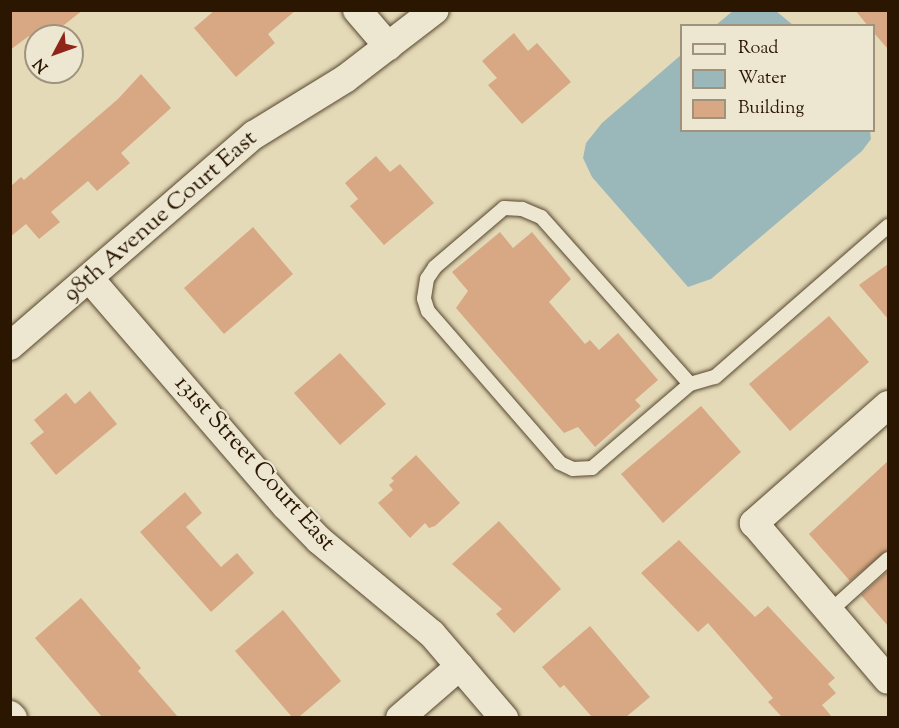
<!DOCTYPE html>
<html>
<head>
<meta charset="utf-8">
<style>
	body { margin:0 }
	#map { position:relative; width:899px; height:728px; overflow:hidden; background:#e4dab8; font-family:"Sorts Mill Goudy",serif }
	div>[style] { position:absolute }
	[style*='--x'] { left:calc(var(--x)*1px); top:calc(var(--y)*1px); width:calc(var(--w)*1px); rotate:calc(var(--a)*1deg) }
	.water>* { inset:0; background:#9ab8ba }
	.building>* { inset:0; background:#d7a883 }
	.roads { filter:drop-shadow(0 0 2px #58472f) drop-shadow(0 0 2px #58472f) }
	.service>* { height:14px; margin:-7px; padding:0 7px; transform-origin:7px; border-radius:7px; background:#ede7d1 }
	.minor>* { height:28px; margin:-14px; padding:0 14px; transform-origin:14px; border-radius:14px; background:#ede7d1 }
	span { translate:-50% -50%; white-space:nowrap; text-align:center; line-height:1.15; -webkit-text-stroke:4.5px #ede7d1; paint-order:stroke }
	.street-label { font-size:24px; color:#2a1601 }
	.frame { position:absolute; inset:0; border:12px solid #2a1601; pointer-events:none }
	.legend { position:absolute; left:680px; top:24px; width:195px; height:108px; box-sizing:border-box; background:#ede7d1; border:2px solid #9f937e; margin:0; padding:8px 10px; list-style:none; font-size:18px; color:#2a1601 }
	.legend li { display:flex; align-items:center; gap:12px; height:30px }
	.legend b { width:30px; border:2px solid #9f937e }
	.north { position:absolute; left:24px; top:24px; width:60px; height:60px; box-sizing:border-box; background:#ede7d1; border:2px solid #9f937e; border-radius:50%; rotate:229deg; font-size:16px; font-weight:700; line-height:24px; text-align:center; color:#2a1601 }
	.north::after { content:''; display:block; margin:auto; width:21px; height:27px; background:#8f2418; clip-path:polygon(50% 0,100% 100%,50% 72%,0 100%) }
</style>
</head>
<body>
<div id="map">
	<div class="water">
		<i style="clip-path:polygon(734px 10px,776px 11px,793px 25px,716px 25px)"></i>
		<i style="clip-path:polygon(681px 55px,682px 130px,870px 131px,871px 139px,862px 151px,711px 279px,688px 287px,592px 177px,583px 158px,586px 143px,602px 123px)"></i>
	</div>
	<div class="building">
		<i style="clip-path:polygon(10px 10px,83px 10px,50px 36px,29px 36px,10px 50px)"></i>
		<i style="clip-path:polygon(215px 10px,296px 10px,268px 34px,275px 43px,236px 77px,194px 28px)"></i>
		<i style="clip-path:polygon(855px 10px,888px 10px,888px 49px,873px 32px,873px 26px,868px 26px)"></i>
		<i style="clip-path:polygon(514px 33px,528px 51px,537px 43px,571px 82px,522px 124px,488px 85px,497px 78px,482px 61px)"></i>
		<i style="clip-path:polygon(141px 74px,171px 108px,121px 153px,130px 163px,97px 191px,88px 181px,51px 212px,60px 222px,39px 239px,26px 224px,10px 237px,10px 187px,21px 177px,24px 180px,118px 99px)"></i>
		<i style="clip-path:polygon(376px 156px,390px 172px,400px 164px,434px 203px,384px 245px,350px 206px,358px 199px,345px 183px)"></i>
		<i style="clip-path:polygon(253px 227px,293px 274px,224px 334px,184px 288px)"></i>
		<i style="clip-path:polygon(500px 232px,513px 248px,532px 232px,571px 279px,549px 302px,585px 344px,590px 340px,599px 350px,618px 333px,658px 380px,635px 400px,641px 406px,595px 447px,578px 427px,564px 433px,456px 308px,468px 291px,452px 272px)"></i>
		<i style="clip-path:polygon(888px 264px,888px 319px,859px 285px)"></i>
		<i style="clip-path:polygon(829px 316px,869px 362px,790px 431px,749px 384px)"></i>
		<i style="clip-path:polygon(340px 353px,386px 404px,340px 445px,294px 393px)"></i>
		<i style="clip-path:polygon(90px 391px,117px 424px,56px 475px,30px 443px,44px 432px,34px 420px,66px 393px,75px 404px)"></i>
		<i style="clip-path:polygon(701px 406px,741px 452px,663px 523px,621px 474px)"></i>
		<i style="clip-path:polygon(416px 455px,460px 503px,435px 526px,429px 528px,425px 523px,410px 538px,378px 503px,393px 490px,389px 485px,394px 481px,391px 478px)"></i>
		<i style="clip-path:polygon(888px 461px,888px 550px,850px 581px,809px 534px)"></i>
		<i style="clip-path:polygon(185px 492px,202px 513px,186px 527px,221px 567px,237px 553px,254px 573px,211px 612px,140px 532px)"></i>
		<i style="clip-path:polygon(499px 521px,561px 589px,514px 633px,496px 614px,502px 609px,452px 564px)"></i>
		<i style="clip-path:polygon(679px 540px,755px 617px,768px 606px,835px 678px,828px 684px,836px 693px,822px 705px,832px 717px,782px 717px,768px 702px,773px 698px,708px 623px,698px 632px,641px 573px)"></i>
		<i style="clip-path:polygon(888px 571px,888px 626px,861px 595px)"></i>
		<i style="clip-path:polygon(81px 598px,141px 668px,138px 671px,178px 717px,102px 717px,35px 638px)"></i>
		<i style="clip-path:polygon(283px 610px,341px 681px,299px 717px,292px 717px,235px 651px)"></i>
		<i style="clip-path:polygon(590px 626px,650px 697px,626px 717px,592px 717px,564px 685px,560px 688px,542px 667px)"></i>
	</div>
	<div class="roads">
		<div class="service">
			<i style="--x:690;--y:384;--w:224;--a:-131.7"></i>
			<i style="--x:541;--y:217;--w:21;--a:-157"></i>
			<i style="--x:522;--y:209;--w:18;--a:-177"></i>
			<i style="--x:504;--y:208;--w:91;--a:139.5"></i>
			<i style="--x:435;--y:267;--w:14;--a:124"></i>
			<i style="--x:427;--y:279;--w:20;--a:99"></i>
			<i style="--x:424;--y:299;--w:13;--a:72"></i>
			<i style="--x:428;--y:311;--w:201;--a:49"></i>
			<i style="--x:560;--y:463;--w:14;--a:25"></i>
			<i style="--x:573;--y:469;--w:19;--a:-3"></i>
			<i style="--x:592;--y:468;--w:129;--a:-40.6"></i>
			<i style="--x:690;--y:384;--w:26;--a:-16"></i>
			<i style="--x:715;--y:377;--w:230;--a:-41.1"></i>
			<i style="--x:830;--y:611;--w:78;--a:-41.9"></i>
		</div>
		<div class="minor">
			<i style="--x:357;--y:10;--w:48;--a:49.3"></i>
			<i style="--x:89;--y:278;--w:301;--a:49.2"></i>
			<i style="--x:286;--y:506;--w:47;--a:45.9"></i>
			<i style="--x:319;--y:540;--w:147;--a:39.8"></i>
			<i style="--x:432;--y:634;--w:111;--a:49.4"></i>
			<i style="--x:10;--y:346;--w:323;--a:-40.9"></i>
			<i style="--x:254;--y:135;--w:107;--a:-31.6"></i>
			<i style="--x:345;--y:79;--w:113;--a:-37.5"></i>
			<i style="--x:888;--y:405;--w:179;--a:138.6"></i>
			<i style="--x:754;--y:523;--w:206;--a:49.5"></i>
			<i style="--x:10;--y:715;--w:4;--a:45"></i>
			<i style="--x:400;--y:718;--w:79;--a:-40.9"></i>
		</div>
	</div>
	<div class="street-label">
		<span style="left:161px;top:217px;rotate:-41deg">98th Avenue Court East</span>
		<span style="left:254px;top:464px;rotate:48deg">131st Street Court East</span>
	</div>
	<div class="frame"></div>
	<ul class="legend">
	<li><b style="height:8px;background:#ede7d1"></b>Road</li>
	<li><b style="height:16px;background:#9ab8ba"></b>Water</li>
	<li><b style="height:16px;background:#d7a883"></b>Building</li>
	</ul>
	<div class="north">N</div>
</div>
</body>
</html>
